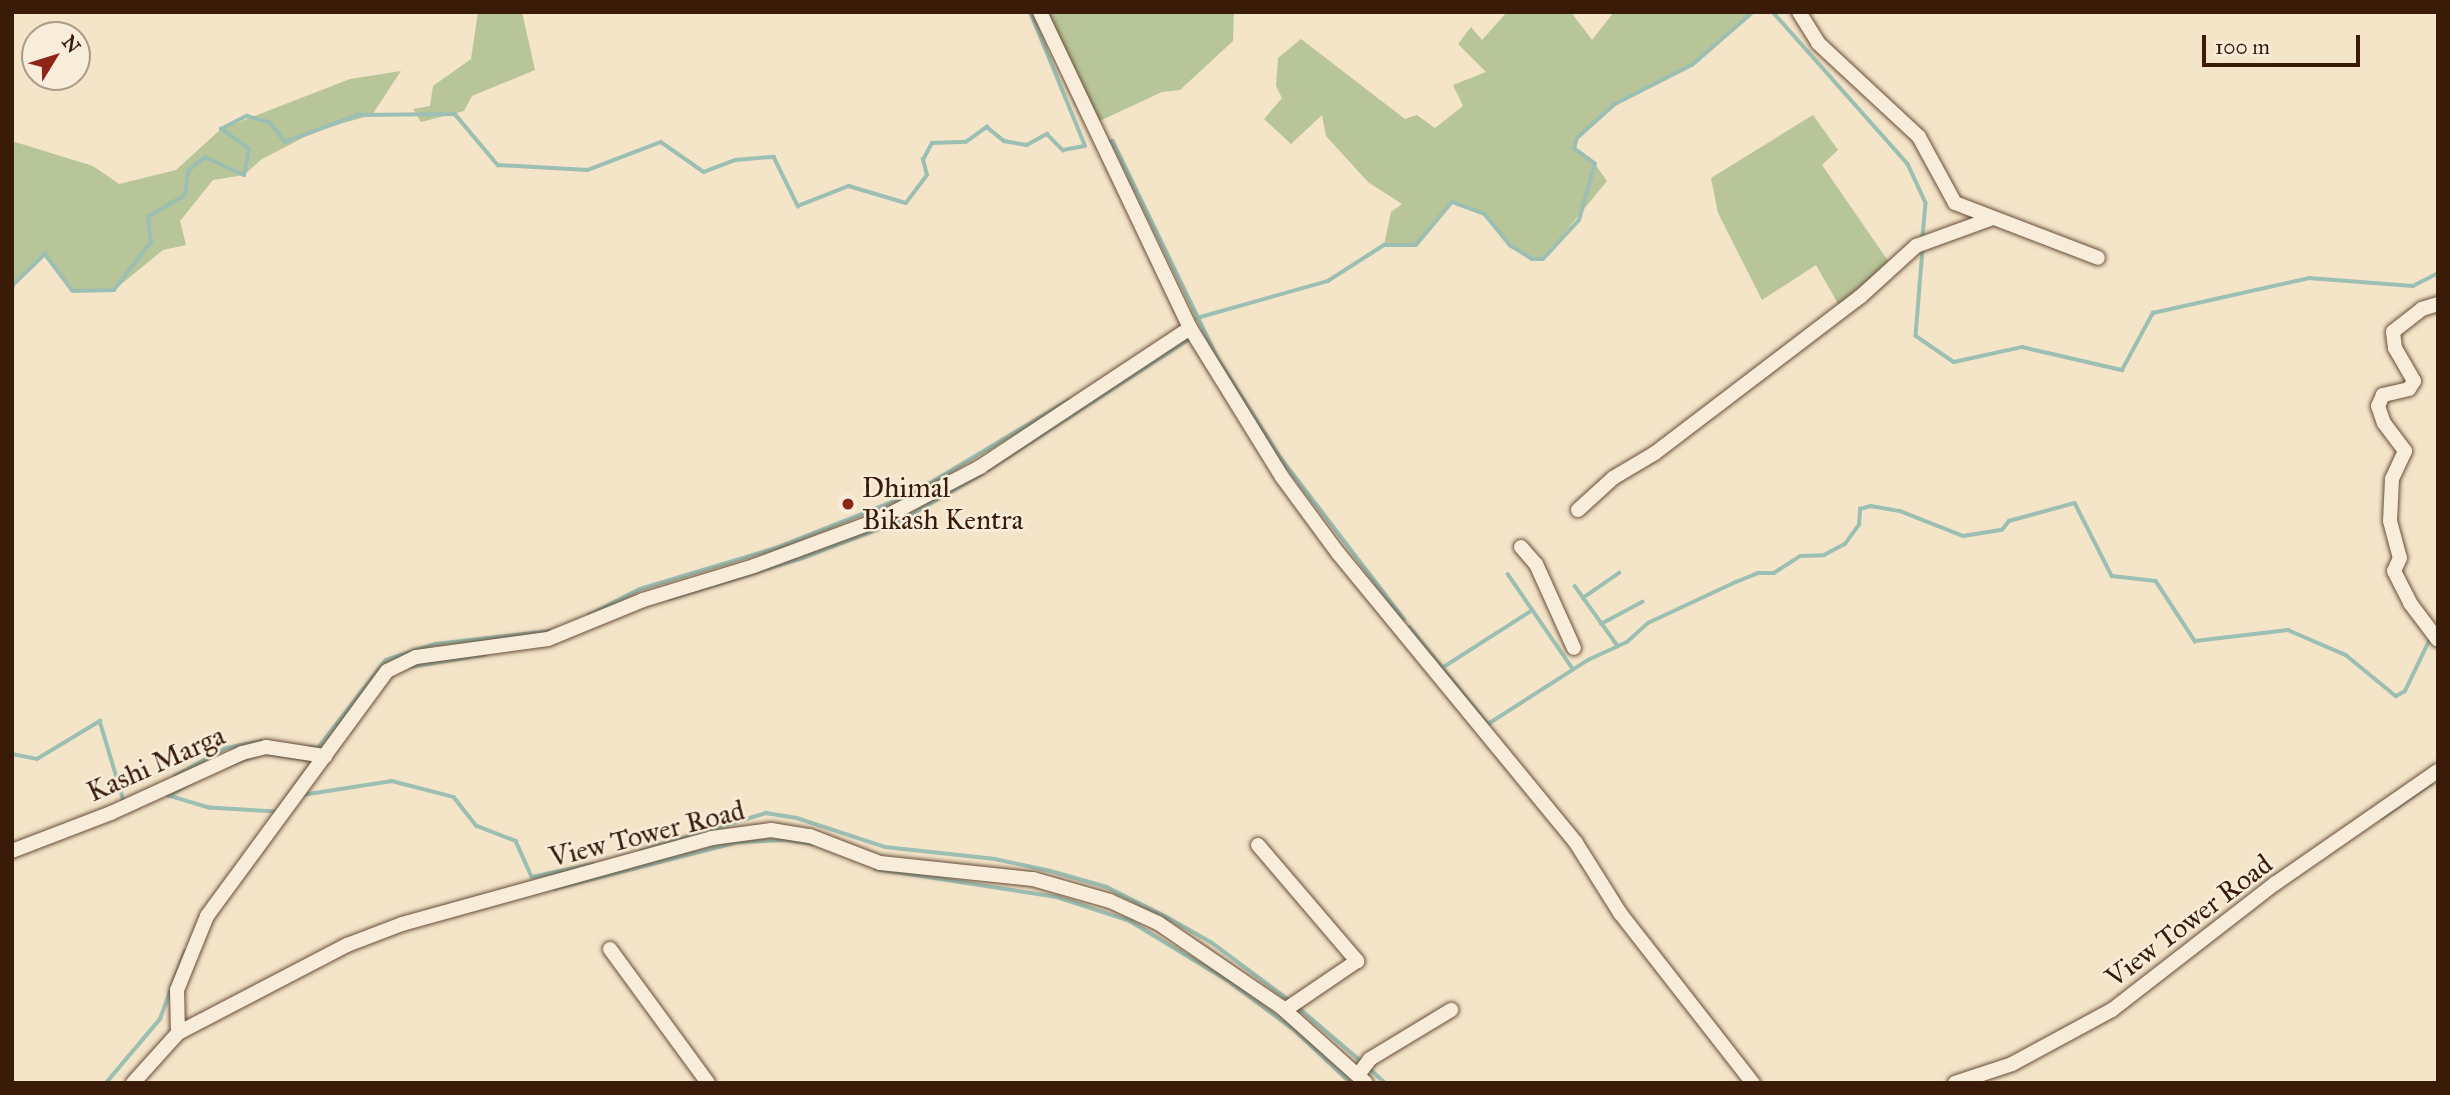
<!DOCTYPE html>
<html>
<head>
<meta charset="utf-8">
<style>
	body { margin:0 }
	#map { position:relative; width:2450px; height:1095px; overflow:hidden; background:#f4e4c8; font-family:"IM FELL Great Primer",serif }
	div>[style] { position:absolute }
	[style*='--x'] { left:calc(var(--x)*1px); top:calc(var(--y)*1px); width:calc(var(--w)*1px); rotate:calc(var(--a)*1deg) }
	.green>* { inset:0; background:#b8c599 }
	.stream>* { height:3.5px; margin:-1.75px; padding:0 1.75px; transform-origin:1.75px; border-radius:1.75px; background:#9cbfb3 }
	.roads { filter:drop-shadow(0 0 2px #684d38) drop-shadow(0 0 2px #684d38) }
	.minor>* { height:14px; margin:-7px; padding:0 7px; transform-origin:7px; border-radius:7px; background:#f8eddb }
	.dots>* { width:19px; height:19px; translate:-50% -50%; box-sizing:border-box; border:4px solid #f8eddb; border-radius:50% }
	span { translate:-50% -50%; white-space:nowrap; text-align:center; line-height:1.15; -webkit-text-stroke:5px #f8eddb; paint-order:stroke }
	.poi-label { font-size:28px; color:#391b08 }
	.left { translate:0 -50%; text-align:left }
	.street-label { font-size:28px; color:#391b08 }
	.frame { position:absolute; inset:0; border:14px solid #391b08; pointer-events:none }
	.north { position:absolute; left:21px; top:21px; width:70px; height:70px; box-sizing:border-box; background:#f8eddb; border:2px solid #ac9987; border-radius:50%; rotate:52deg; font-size:19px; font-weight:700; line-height:28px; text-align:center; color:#391b08 }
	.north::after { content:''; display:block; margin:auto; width:24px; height:32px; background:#8f2418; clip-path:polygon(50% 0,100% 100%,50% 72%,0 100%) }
	.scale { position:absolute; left:2202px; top:35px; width:158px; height:32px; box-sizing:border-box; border:4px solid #391b08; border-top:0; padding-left:9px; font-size:21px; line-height:24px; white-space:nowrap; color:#391b08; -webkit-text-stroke:5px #f8eddb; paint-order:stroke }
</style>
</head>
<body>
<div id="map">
	<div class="green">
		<i style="clip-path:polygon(478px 12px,522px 12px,535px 70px,472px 96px,464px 111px,421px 122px,413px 109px,430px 106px,433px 86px,471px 59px)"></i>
		<i style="clip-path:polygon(1040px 12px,1234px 12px,1233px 41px,1180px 90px,1162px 92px,1093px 124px)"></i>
		<i style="clip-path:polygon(1507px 12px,1571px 12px,1592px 40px,1614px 12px,1753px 12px,1692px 65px,1615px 104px,1577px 138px,1574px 149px,1595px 164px,1607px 181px,1543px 259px,1532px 259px,1510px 245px,1485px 214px,1452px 202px,1416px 245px,1384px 245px,1391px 212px,1402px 204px,1368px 182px,1326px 136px,1322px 115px,1291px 144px,1264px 119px,1282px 98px,1276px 86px,1278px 58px,1301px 39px,1405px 119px,1417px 115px,1435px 128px,1463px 106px,1453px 85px,1486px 72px,1458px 44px,1471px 27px,1482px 40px)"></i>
		<i style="clip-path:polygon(401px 71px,372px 115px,318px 130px,262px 159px,244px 175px,213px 180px,180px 221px,186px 245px,163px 250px,114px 290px,73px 291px,45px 255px,16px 283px,12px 296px,12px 141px,93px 166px,119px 184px,176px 170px,221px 129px,350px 79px)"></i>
		<i style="clip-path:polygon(1813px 115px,1838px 150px,1822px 165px,1893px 268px,1841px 309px,1816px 265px,1762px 300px,1718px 213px,1711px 178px)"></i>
	</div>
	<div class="stream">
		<i style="--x:1773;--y:12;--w:203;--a:48.4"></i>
		<i style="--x:1908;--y:164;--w:43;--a:65.2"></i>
		<i style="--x:1926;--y:203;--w:35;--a:95"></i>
		<i style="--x:1107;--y:142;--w:6;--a:-9"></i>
		<i style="--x:1113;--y:141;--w:243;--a:64.2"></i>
		<i style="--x:1219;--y:360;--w:116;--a:57.7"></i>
		<i style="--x:1281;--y:458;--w:203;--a:52.6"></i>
		<i style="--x:1923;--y:249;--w:87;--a:94.6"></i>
		<i style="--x:1916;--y:336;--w:46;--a:34.4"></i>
		<i style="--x:1954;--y:362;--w:70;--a:-12.4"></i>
		<i style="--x:2022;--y:347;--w:103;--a:13"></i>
		<i style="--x:2122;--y:370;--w:65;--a:-61.5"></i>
		<i style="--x:2153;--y:313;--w:160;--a:-12.6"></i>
		<i style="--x:2309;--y:278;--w:104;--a:4.4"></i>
		<i style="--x:2413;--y:286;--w:28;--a:-27"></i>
		<i style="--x:12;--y:286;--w:46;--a:-44.1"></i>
		<i style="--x:45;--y:254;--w:46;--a:52.9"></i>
		<i style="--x:73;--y:291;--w:41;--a:-1.4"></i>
		<i style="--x:114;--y:290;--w:61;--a:-52.4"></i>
		<i style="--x:151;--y:242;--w:25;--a:-97"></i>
		<i style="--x:148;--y:217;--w:43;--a:-30.7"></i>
		<i style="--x:185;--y:195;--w:24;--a:-83"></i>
		<i style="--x:188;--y:171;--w:22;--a:-39"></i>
		<i style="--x:205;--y:157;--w:43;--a:24.8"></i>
		<i style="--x:244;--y:175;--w:26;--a:-79"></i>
		<i style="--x:249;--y:149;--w:34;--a:-144"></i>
		<i style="--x:221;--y:129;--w:29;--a:-27"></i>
		<i style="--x:247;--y:116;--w:24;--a:15"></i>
		<i style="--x:270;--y:122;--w:25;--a:53"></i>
		<i style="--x:285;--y:142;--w:78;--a:-20.3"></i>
		<i style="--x:358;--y:115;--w:97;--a:-0.6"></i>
		<i style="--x:455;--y:114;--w:67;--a:49.9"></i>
		<i style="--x:498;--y:165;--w:90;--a:3.2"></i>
		<i style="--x:588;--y:170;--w:78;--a:-21"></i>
		<i style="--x:661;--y:142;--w:52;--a:34.9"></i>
		<i style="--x:704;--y:172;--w:34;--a:-21"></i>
		<i style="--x:736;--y:160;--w:38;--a:-5"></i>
		<i style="--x:774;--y:157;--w:55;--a:63.9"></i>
		<i style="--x:798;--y:206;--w:55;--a:-21.4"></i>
		<i style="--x:849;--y:186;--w:59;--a:16.6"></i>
		<i style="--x:906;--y:203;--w:35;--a:-53"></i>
		<i style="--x:927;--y:175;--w:16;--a:-105"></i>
		<i style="--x:923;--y:160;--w:19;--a:-62"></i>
		<i style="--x:932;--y:143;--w:34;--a:-2"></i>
		<i style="--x:966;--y:142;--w:26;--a:-36"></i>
		<i style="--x:987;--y:127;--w:22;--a:39"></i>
		<i style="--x:1004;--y:141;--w:23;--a:10"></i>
		<i style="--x:1027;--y:145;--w:23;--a:-29"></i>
		<i style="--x:1047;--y:134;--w:23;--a:45"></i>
		<i style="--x:1063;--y:150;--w:22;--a:-10"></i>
		<i style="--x:1085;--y:146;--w:145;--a:-112.3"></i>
		<i style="--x:1197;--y:318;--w:136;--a:-15.8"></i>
		<i style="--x:1328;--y:281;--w:67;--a:-32.7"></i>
		<i style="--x:1384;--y:245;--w:32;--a:0"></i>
		<i style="--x:1416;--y:245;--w:56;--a:-50.1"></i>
		<i style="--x:1452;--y:202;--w:35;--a:20"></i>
		<i style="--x:1485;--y:214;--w:40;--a:51"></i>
		<i style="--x:1510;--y:245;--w:26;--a:32"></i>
		<i style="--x:1532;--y:259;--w:11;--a:0"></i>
		<i style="--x:1543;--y:259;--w:53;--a:-47.3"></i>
		<i style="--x:1579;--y:220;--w:58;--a:-74.1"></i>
		<i style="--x:1595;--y:164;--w:26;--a:-144"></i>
		<i style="--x:1574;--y:149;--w:11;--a:-75"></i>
		<i style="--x:1577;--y:138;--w:51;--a:-41.8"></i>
		<i style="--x:1615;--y:104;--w:86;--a:-26.9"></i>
		<i style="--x:1692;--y:65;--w:81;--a:-41"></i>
		<i style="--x:988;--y:470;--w:237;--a:-33"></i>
		<i style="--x:1508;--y:574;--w:115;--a:55.6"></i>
		<i style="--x:1575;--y:586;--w:74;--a:54.4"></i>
		<i style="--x:1583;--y:598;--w:44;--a:-34.8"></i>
		<i style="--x:669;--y:599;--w:140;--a:-17"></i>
		<i style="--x:803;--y:558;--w:104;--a:-20.9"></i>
		<i style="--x:900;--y:521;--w:95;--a:-29.8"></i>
		<i style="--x:589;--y:615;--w:57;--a:-27"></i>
		<i style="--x:640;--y:589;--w:145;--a:-16.8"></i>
		<i style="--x:779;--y:547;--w:143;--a:-21.7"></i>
		<i style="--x:912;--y:494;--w:183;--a:-30.9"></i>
		<i style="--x:1601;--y:624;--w:47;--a:-28.2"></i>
		<i style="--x:1410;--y:627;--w:124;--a:51.2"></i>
		<i style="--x:1488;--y:724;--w:119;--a:-32.6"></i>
		<i style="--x:1588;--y:660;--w:43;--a:-24.8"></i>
		<i style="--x:1627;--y:642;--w:28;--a:-42"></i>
		<i style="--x:1648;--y:623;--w:97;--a:-25"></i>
		<i style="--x:1736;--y:582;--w:24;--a:-22"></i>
		<i style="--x:1758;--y:573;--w:16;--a:0"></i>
		<i style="--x:1774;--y:573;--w:31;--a:-33"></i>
		<i style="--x:1800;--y:556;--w:24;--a:-2"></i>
		<i style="--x:1824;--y:555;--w:24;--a:-28"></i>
		<i style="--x:1845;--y:544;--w:24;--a:-54"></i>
		<i style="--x:1859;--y:525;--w:16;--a:-86"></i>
		<i style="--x:1860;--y:509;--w:11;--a:-15"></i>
		<i style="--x:1871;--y:506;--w:29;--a:10"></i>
		<i style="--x:1900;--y:511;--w:68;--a:21.6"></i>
		<i style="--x:1963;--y:536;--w:39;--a:-9"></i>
		<i style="--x:2002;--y:530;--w:11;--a:-52"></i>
		<i style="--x:2009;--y:521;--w:68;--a:-15.3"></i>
		<i style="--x:2075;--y:503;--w:82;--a:63.1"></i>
		<i style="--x:2112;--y:576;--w:44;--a:6.5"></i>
		<i style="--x:2156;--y:581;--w:72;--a:57"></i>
		<i style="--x:2195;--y:641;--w:94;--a:-6.7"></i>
		<i style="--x:2288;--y:630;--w:63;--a:23.3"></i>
		<i style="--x:2346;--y:655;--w:65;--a:39.4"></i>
		<i style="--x:2396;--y:696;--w:10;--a:-29"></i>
		<i style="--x:2405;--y:691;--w:60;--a:-64.3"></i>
		<i style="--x:410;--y:667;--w:76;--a:-9.1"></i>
		<i style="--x:1442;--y:668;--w:106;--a:-32.6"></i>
		<i style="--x:310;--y:747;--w:8;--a:7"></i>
		<i style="--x:318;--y:748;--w:111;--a:-52.3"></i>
		<i style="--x:386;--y:660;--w:52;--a:-18.1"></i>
		<i style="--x:435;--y:644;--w:116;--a:-6.4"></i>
		<i style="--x:264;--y:753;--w:51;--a:9.1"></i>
		<i style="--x:314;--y:761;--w:63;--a:126"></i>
		<i style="--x:277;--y:812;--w:68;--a:-176.6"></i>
		<i style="--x:209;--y:808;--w:42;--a:-163.3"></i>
		<i style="--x:169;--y:796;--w:44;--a:-31.2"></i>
		<i style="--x:207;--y:773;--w:60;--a:-19.3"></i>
		<i style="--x:12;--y:754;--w:25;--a:11"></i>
		<i style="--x:37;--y:759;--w:74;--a:-31.1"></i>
		<i style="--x:100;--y:721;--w:84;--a:73.3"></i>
		<i style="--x:175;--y:776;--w:58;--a:-28.8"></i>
		<i style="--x:226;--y:748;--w:36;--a:-11"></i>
		<i style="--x:302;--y:795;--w:91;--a:-8.8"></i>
		<i style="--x:392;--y:781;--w:64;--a:14.5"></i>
		<i style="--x:454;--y:797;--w:37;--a:52"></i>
		<i style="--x:477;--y:826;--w:42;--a:21"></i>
		<i style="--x:516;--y:841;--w:39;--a:66"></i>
		<i style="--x:532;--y:877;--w:62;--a:-12"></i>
		<i style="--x:2382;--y:818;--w:60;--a:-34.8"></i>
		<i style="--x:641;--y:851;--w:131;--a:-16.9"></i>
		<i style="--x:766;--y:813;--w:31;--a:9"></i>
		<i style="--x:797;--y:818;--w:93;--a:18.2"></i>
		<i style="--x:885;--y:847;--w:111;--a:6.2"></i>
		<i style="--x:995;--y:859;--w:57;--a:12.1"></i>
		<i style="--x:1051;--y:871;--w:58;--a:15.9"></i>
		<i style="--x:1107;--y:887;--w:67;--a:26.6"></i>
		<i style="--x:1167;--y:917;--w:51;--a:29.6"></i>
		<i style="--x:1211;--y:942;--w:101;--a:36.5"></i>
		<i style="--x:876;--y:869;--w:183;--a:8.8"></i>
		<i style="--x:1057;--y:897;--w:77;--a:18.2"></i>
		<i style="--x:1130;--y:921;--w:114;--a:31.3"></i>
		<i style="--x:1227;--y:980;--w:86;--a:36.5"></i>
		<i style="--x:1296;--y:1031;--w:76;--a:43.4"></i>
		<i style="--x:554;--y:889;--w:191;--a:-14.3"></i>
		<i style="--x:739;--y:842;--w:48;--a:-2.4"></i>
		<i style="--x:787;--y:840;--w:26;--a:9"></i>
		<i style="--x:1298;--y:1007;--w:83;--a:40.6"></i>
		<i style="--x:1367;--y:1066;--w:25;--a:43"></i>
		<i style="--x:106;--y:1083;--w:84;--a:-49.8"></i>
		<i style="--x:160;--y:1019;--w:72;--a:-69.8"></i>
	</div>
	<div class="roads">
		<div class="minor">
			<i style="--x:1040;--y:12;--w:350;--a:64.6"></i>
			<i style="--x:1190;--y:328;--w:175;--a:58.3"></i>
			<i style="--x:1282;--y:477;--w:94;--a:53.6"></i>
			<i style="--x:1338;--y:553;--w:375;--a:50.6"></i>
			<i style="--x:1576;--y:843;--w:83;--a:57.8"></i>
			<i style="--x:1620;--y:913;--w:216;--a:52"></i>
			<i style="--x:1799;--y:12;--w:36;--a:58"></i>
			<i style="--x:1818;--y:43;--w:138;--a:42.9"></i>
			<i style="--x:1919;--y:137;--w:75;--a:61.4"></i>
			<i style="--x:1955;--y:203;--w:153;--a:21"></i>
			<i style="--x:2438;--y:304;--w:17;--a:163"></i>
			<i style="--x:2422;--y:309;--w:37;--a:142"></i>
			<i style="--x:2393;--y:332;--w:16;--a:83"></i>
			<i style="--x:2395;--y:348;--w:38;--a:60"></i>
			<i style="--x:2414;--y:381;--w:9;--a:122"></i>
			<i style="--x:2409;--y:389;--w:27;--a:167"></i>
			<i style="--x:2383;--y:395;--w:12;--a:114"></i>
			<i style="--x:2378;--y:406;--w:18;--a:71"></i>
			<i style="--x:2384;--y:423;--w:35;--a:53"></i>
			<i style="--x:2405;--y:451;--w:31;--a:115"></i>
			<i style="--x:2392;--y:479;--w:42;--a:92.7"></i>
			<i style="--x:2390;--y:521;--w:38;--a:75"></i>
			<i style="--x:2400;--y:558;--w:14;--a:115"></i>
			<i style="--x:2394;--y:571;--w:36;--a:63"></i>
			<i style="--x:2410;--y:603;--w:46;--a:52.9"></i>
			<i style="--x:1578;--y:510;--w:47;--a:-42.4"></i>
			<i style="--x:1613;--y:478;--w:49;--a:-30.8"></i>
			<i style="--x:1655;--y:453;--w:258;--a:-37.3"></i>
			<i style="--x:1860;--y:297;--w:76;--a:-42.3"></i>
			<i style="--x:1916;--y:246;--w:79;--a:-20"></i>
			<i style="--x:1521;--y:547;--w:23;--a:49"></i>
			<i style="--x:1536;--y:564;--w:92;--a:65.7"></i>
			<i style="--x:1258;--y:845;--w:153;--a:49.5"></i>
			<i style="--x:1357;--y:961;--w:87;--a:145.8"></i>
			<i style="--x:12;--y:851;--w:106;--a:-21"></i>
			<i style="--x:111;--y:813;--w:144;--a:-24.6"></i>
			<i style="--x:242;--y:753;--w:25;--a:-14"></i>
			<i style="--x:266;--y:747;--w:60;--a:8.7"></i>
			<i style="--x:610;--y:949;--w:166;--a:53.8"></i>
			<i style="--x:178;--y:1033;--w:43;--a:-91.3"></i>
			<i style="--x:177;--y:990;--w:80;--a:-67.9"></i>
			<i style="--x:207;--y:916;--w:304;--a:-53.7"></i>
			<i style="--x:387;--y:671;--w:32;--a:-26"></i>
			<i style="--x:416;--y:657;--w:133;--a:-7.8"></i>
			<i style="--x:548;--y:639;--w:103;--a:-22.3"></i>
			<i style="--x:643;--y:600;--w:116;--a:-17"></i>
			<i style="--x:754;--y:566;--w:135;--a:-20.3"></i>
			<i style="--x:881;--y:519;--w:112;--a:-27.7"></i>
			<i style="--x:980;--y:467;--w:252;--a:-33.5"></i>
			<i style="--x:1358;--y:1075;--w:20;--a:-53"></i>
			<i style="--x:1370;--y:1059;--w:95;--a:-31.2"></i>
			<i style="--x:133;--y:1083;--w:67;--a:-48"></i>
			<i style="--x:178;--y:1033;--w:191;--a:-27.5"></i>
			<i style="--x:347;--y:945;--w:59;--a:-20.9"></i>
			<i style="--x:402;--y:924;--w:322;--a:-15.5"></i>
			<i style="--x:712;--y:838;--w:60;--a:-7.7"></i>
			<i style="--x:771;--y:830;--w:39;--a:9"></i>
			<i style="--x:810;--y:836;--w:75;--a:21.1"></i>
			<i style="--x:880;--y:863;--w:154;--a:6"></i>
			<i style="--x:1033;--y:879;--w:80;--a:15.9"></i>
			<i style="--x:1110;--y:901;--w:53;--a:24.6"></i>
			<i style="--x:1158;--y:923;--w:149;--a:34.3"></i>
			<i style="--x:1281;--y:1007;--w:114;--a:41.8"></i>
			<i style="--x:1955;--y:1083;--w:60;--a:-18.4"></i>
			<i style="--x:2012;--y:1064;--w:114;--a:-28.4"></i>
			<i style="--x:2112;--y:1010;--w:207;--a:-37.8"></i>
			<i style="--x:2276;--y:883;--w:197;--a:-34.7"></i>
		</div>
	</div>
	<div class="dots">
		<i style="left:848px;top:504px;background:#8f2418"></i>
	</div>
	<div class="poi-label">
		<span class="left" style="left:862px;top:504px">Dhimal<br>Bikash Kentra</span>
	</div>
	<div class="street-label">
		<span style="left:156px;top:764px;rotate:-24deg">Kashi Marga</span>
		<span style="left:647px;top:834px;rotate:-14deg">View Tower Road</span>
		<span style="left:2189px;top:921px;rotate:-37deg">View Tower Road</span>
	</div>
	<div class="frame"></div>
	<div class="north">N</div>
	<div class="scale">100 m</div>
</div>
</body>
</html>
